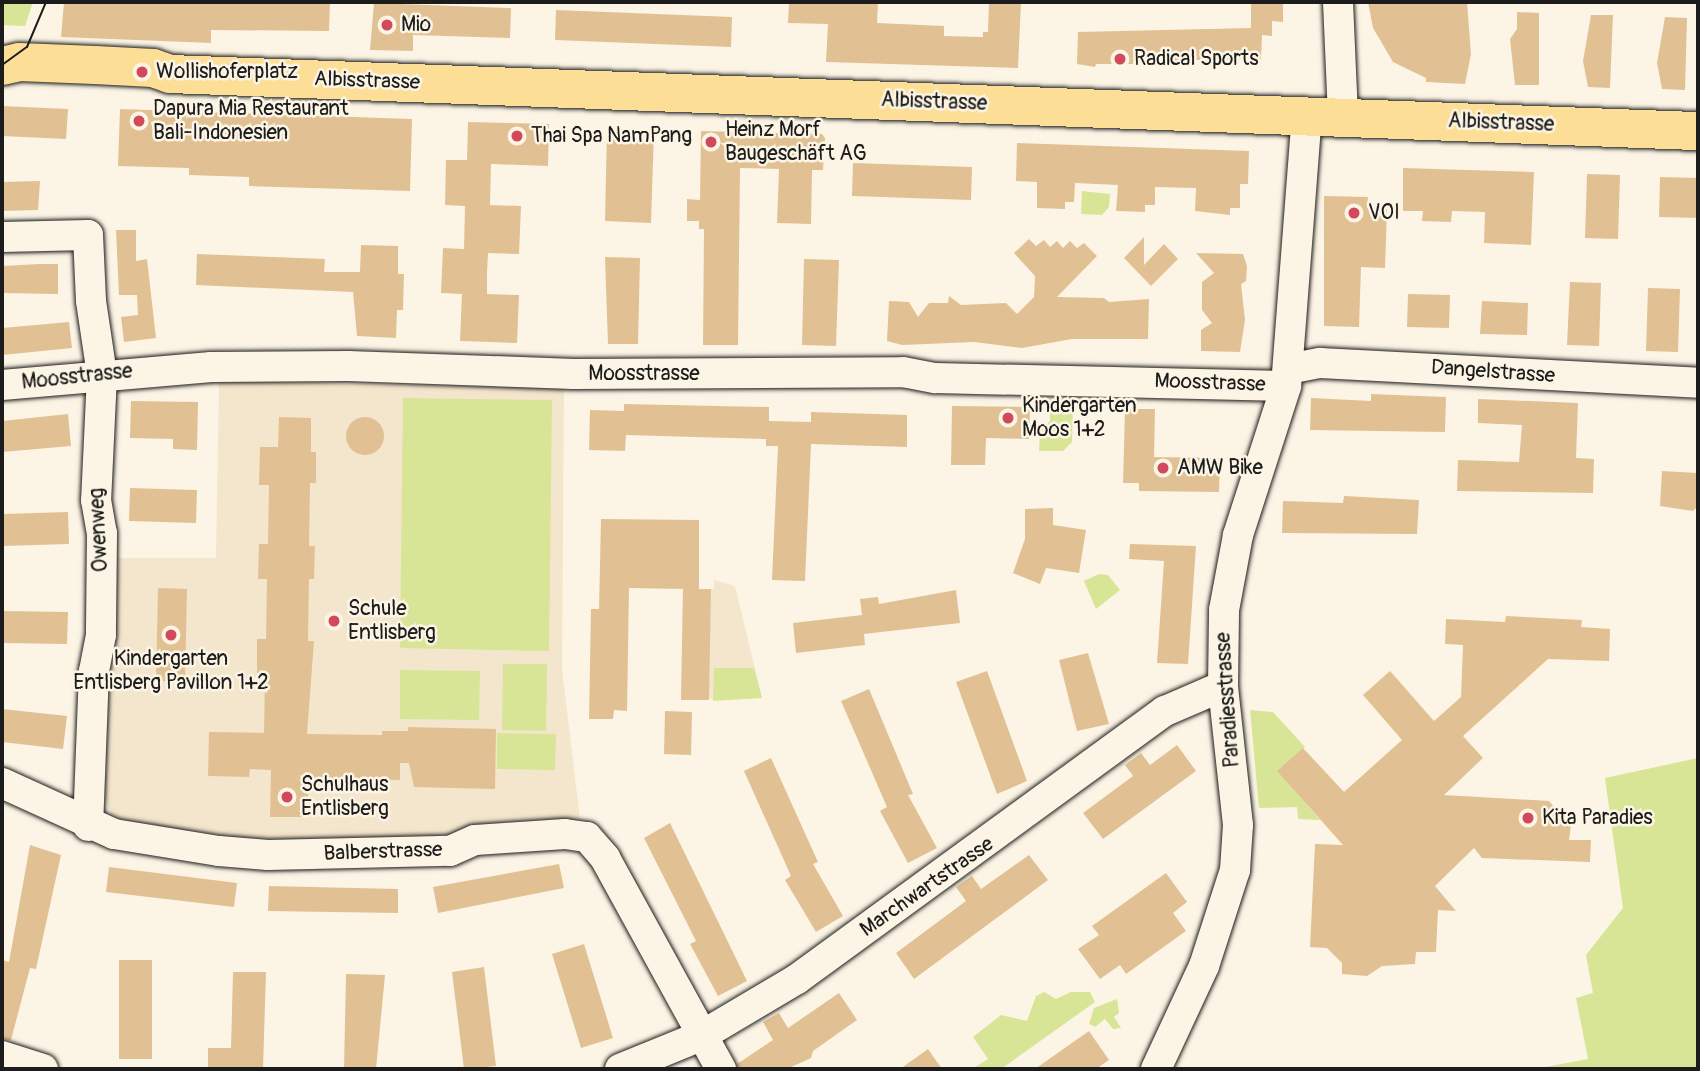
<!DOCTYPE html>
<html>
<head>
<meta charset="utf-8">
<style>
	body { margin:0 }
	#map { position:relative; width:1700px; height:1071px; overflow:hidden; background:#fcf5e5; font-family:Pangolin,sans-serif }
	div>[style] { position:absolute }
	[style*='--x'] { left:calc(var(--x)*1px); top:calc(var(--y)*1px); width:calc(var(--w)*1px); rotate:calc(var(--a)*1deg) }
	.built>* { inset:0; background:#f4e5cd }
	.green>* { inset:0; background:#d8e597 }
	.building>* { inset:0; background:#e1c194 }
	.round { border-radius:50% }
	.roads { filter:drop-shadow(0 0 2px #1c1c1c) drop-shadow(0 0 2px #1c1c1c) }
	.minor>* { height:30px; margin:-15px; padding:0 15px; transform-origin:15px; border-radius:15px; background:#fcf5e5 }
	.major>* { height:38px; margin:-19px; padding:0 19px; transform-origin:19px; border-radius:19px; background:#fdde96 }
	.tram>* { height:2px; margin:-1px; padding:0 1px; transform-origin:1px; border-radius:1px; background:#1c1c1c }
	.dots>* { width:19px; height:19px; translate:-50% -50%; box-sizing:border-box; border:4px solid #fcf5e5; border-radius:50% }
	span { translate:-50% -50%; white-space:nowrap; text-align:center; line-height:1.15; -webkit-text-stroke:5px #fcf5e5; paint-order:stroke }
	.poi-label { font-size:21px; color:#1c1c1c }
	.left { translate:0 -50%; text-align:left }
	.street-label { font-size:21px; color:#1c1c1c }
	.frame { position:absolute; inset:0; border:4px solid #1c1c1c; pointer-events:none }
</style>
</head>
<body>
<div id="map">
	<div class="built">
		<i style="clip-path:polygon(219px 381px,564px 388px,562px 669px,580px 819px,393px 841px,221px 838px,128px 823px,110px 812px,103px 791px,107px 558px,216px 558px)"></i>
		<i style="clip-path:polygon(714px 580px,735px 586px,762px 698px,681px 700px,683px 589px,714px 589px)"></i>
	</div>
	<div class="green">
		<i style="clip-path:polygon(2px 2px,33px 2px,25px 26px,2px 25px)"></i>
		<i style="clip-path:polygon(1082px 191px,1110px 194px,1109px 207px,1102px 215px,1081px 214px)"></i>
		<i style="clip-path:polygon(403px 398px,552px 400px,549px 651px,400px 648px)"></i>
		<i style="clip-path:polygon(1050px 406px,1073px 406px,1072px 442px,1063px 451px,1039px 451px,1040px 432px,1050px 421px)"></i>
		<i style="clip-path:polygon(1099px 574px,1108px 575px,1120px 590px,1096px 609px,1084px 581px)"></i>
		<i style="clip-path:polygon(503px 664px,547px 664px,546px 731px,502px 730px)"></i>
		<i style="clip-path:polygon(714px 668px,754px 668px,762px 698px,713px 701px)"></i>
		<i style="clip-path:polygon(400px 670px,480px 671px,479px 720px,400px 719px)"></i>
		<i style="clip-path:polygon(1250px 710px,1273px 712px,1305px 747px,1278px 771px,1320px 820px,1298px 819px,1297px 807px,1259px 808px)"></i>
		<i style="clip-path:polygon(497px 733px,556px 734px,555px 770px,497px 769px)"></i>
		<i style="clip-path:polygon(1698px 758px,1698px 1069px,1534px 1069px,1588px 1059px,1576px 998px,1593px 993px,1586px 955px,1623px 908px,1605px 778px)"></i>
		<i style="clip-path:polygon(1044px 992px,1056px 999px,1071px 992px,1090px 992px,1095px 1002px,1001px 1069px,972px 1069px,988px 1059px,973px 1037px,1001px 1015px,1027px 1021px,1036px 996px)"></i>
		<i style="clip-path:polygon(1117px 999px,1119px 1013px,1114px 1017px,1121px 1028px,1113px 1029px,1105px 1019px,1095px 1027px,1089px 1024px,1094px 1008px)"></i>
	</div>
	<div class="building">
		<i style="clip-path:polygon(64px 2px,330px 2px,329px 31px,211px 30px,211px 43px,61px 37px)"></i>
		<i style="clip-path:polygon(789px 2px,878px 2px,877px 23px,944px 26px,944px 36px,983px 37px,983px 32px,988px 32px,989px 2px,1021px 2px,1018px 68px,826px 62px,828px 24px,788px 23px)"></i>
		<i style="clip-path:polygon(1251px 2px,1283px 2px,1283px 22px,1272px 21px,1272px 36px,1262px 35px,1261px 59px,1133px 61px,1133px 64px,1096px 64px,1095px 67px,1077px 64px,1078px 32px,1251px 28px)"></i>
		<i style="clip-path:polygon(1368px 2px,1467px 2px,1471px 54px,1465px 84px,1426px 82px,1426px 78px,1393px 62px,1373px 28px)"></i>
		<i style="clip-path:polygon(374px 3px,511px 8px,510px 38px,413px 35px,413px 51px,370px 50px)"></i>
		<i style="clip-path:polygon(556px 10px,732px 17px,731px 47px,555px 40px)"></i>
		<i style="clip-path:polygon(1517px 12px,1539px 13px,1539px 85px,1515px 85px,1510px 39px,1517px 29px)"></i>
		<i style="clip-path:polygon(1591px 15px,1613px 15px,1610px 88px,1588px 87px,1583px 61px)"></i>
		<i style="clip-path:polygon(1665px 17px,1687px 18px,1685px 90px,1662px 89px,1657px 63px)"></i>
		<i style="clip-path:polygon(2px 106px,68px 109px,66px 139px,2px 136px)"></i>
		<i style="clip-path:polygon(120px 109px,412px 119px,410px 191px,249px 186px,249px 177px,189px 175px,189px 168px,118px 166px)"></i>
		<i style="clip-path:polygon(468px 122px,549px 124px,548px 166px,491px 164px,490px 205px,521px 206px,519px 254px,488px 253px,487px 273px,487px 294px,519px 295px,517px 343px,460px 341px,462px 294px,441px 293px,443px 248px,464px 249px,465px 206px,445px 205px,446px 160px,467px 160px)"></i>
		<i style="clip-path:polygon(607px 129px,654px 130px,651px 223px,605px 221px)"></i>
		<i style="clip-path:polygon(701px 131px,822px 134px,825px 138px,823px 170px,812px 170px,811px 224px,777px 223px,779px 169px,740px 168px,738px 345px,703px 345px,704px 229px,699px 229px,699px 221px,687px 221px,687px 199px,700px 200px)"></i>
		<i style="clip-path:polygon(1017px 143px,1249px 151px,1248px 184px,1240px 184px,1240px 208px,1230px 208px,1230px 215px,1195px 211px,1196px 188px,1155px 187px,1155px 205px,1145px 205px,1145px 212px,1116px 211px,1118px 185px,1075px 183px,1074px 202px,1065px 202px,1065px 209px,1037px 208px,1037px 182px,1016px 181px)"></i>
		<i style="clip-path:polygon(853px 163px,972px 167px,971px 200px,852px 196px)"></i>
		<i style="clip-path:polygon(1403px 168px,1534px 172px,1531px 245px,1484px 243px,1485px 212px,1452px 211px,1451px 222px,1422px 221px,1423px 211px,1403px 211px)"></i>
		<i style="clip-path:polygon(1587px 174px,1620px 175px,1618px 239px,1585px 238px)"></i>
		<i style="clip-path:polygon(1660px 177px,1698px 178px,1698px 218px,1659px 217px)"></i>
		<i style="clip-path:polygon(40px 181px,38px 210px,2px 211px,2px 182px)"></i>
		<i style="clip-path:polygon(1324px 196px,1368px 197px,1367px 208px,1387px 209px,1385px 268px,1361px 267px,1359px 327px,1324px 326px)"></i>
		<i style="clip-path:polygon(116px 230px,136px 230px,136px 261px,147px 259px,156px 338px,124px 342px,121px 317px,138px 315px,137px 295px,119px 295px)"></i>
		<i style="clip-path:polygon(1144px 237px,1144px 265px,1164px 244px,1178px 259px,1151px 286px,1124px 258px)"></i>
		<i style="clip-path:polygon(1029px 239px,1036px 246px,1044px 240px,1050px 247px,1057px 241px,1063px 248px,1070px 241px,1077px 248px,1084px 243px,1097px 256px,1057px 297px,1104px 298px,1109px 302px,1149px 299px,1148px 339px,1072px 339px,1022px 348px,974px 342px,902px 345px,887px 341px,889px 301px,909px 302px,918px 317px,929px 303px,948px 303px,949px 296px,961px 305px,1006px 303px,1017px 314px,1034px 297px,1035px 276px,1014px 253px)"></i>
		<i style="clip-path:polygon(361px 245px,398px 246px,398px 274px,404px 274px,403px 310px,397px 310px,396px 338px,357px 336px,353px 292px,196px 285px,197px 254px,325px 259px,324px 272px,360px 272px)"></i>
		<i style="clip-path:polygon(1196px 253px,1243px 254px,1247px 266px,1246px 281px,1241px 284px,1245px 320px,1240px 352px,1201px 351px,1201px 330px,1212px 323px,1202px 310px,1202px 282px,1214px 273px)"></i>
		<i style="clip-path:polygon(605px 257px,640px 258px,638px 344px,608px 344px)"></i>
		<i style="clip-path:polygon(804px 259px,839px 260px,836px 346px,802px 345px)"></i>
		<i style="clip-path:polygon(40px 264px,58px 264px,58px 294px,2px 293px,2px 266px)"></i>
		<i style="clip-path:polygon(1570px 282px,1601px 283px,1599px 346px,1567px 345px)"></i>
		<i style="clip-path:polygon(1648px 288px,1680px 289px,1678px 352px,1646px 351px)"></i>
		<i style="clip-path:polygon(1408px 294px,1450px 295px,1449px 328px,1407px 327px)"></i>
		<i style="clip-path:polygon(1482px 301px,1528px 303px,1527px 335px,1480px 334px)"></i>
		<i style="clip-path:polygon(69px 322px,72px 348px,2px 355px,2px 328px)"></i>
		<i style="clip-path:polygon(1371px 394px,1446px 397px,1445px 432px,1310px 430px,1311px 398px,1371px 401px)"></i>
		<i style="clip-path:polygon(1478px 399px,1578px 403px,1576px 458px,1594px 459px,1593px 493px,1457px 491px,1458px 460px,1519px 462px,1522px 425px,1478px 423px)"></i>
		<i style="clip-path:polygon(131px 401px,198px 402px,197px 450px,173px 449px,173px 439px,130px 438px)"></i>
		<i style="clip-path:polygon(624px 404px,769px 407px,769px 421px,811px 422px,811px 412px,907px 415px,907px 447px,811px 444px,805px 581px,772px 580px,778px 446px,766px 446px,766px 439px,626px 435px,625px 451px,589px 450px,590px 410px,624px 411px)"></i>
		<i style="clip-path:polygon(952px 406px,1030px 407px,1029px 439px,986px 438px,985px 465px,951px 465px)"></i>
		<i style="clip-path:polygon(1125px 409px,1155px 409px,1154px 457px,1220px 458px,1219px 492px,1139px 491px,1139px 483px,1123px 483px)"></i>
		<i style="clip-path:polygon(68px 414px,71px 446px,2px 452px,2px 421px)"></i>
		<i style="clip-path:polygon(279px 417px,311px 418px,311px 452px,316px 452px,316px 483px,310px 483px,309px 546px,315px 546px,314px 579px,309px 579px,308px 641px,314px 641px,307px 734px,382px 735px,382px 731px,408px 731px,408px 727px,496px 729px,495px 789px,414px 787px,409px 763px,400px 763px,400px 780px,309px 778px,307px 817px,270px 817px,271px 770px,250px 769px,249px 777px,208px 776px,209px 732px,264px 733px,265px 673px,257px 673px,257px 639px,266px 639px,267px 579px,258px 579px,259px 544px,268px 544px,269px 485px,259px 485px,260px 447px,278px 447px)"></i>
		<i class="round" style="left:346px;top:417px;width:38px;height:38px"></i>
		<i style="clip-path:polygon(1662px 471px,1698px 473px,1698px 506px,1693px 511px,1660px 506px)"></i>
		<i style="clip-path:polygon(130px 488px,197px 490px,196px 523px,129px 521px)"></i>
		<i style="clip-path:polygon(1344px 496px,1419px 500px,1417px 534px,1282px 533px,1283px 501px,1343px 503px)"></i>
		<i style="clip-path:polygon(1053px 508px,1053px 525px,1086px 530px,1079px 573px,1046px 568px,1040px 584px,1013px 573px,1025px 539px,1025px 509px)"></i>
		<i style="clip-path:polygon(68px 512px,69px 544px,2px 546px,2px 514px)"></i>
		<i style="clip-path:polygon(601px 519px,699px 520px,699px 589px,711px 589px,709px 700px,681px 700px,683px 589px,629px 588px,627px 711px,614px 710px,613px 719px,589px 719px,591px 609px,599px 609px)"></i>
		<i style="clip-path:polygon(1130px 544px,1196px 546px,1188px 664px,1157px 663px,1164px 561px,1129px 559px)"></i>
		<i style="clip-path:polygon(158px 588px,187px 589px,185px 682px,156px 681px)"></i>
		<i style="clip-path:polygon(956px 590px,960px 623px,864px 634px,865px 645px,796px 653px,793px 623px,862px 615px,860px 599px,878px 597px,879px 604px)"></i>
		<i style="clip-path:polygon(2px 611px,68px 612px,67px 644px,2px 643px)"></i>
		<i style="clip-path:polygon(1506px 616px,1582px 620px,1581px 627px,1610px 629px,1609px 661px,1548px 659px,1463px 736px,1483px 758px,1444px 795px,1549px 801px,1563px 818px,1572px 818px,1569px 840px,1591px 840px,1590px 862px,1482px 858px,1474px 848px,1435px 886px,1456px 911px,1438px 910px,1436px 952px,1416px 952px,1415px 964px,1382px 966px,1367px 976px,1342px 974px,1342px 963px,1327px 948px,1310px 947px,1315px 844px,1343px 845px,1277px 771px,1303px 748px,1344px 792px,1402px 740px,1363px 695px,1390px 671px,1434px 721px,1461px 697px,1463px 645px,1445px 644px,1446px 619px,1505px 622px)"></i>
		<i style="clip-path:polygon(1088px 653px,1109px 724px,1077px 731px,1059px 660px)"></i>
		<i style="clip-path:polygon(987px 671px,1027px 781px,997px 794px,956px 682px)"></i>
		<i style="clip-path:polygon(869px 689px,913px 794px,908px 795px,937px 848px,908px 863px,880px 811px,887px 807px,841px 701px)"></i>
		<i style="clip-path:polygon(2px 709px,67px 716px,63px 749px,2px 742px)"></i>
		<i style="clip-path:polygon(665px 711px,692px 712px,691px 755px,664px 754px)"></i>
		<i style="clip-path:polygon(1177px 745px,1196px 771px,1103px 839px,1083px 813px,1133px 776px,1125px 765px,1141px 753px,1150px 765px)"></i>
		<i style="clip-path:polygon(771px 758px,818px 862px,813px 864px,843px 916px,816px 932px,785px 880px,791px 876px,744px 771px)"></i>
		<i style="clip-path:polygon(670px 823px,747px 981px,718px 996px,690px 944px,696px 941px,644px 838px)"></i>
		<i style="clip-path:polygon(30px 845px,61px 855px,36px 969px,30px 968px,11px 1040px,2px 1039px,2px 960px,9px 962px)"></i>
		<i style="clip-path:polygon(1029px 855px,1048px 880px,914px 979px,896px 953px,966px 901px,956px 887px,972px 876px,981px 889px)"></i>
		<i style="clip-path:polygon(559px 864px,564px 888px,438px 913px,433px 887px)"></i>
		<i style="clip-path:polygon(109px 867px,237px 883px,234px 907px,106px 892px)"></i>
		<i style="clip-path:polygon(1166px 873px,1187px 902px,1173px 913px,1186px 931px,1126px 974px,1120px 965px,1100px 979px,1078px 949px,1099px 935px,1092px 926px)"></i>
		<i style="clip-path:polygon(269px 886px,398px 889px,398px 913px,268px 911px)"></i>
		<i style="clip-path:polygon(584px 944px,613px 1038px,581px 1048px,552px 954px)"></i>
		<i style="clip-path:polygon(119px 960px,152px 960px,152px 1059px,119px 1059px)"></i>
		<i style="clip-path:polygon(484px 967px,496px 1066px,464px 1069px,452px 972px)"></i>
		<i style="clip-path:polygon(233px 972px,266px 972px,263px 1069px,208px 1069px,208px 1048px,231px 1048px)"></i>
		<i style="clip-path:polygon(346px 974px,385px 975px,376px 1069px,344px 1069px)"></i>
		<i style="clip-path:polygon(839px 993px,857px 1020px,813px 1051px,811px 1058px,787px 1069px,738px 1069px,737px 1064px,773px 1040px,763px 1022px,779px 1013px,788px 1028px)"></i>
		<i style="clip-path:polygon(1089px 1031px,1109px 1060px,1096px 1069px,1035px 1069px)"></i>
		<i style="clip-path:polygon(928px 1049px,942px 1069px,900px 1069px)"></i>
	</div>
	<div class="roads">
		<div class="minor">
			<i style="--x:1338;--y:2;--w:115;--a:87.5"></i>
			<i style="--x:2;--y:237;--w:86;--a:-1.3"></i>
			<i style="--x:88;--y:235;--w:66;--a:87.4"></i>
			<i style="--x:91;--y:301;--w:75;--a:81.5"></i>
			<i style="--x:102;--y:375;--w:125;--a:92.7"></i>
			<i style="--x:96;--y:500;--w:34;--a:80"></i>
			<i style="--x:102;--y:533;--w:102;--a:90.6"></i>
			<i style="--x:101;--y:635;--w:37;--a:101"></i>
			<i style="--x:94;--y:671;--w:155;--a:92.2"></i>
			<i style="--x:1288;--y:369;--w:33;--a:-11"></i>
			<i style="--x:1320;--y:363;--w:379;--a:3"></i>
			<i style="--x:2;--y:385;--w:210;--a:-4.9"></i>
			<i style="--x:211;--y:367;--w:137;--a:-0.4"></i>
			<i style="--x:348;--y:366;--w:226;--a:2"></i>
			<i style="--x:574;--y:374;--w:329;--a:-0.3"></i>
			<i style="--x:903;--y:372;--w:33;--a:11"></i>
			<i style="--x:935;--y:378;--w:351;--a:1.3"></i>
			<i style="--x:2;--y:783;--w:123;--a:24.5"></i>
			<i style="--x:114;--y:834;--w:106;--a:9.2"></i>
			<i style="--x:219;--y:851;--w:49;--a:4.7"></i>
			<i style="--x:268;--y:855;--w:182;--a:-1.3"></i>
			<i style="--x:450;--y:851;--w:27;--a:-24"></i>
			<i style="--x:475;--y:840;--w:90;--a:-3.8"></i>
			<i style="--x:565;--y:834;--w:22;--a:8"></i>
			<i style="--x:587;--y:837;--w:28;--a:49"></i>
			<i style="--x:605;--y:858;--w:241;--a:61.2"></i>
			<i style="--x:2;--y:1056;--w:43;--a:17.6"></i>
			<i style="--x:620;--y:1069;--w:87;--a:-22.2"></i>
			<i style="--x:701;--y:1036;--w:112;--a:-30.7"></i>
			<i style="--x:797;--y:979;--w:455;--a:-36.1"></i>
			<i style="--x:1165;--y:711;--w:63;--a:-23.3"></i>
			<i style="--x:1156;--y:1069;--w:114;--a:-65"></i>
			<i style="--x:1204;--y:966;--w:101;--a:-72.1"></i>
			<i style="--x:1235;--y:870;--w:45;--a:-86.2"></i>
			<i style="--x:1238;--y:825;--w:140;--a:-96.2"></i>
			<i style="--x:1223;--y:686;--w:76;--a:-89.2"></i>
			<i style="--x:1224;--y:610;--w:76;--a:-79.4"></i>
			<i style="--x:1238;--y:535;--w:157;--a:-72.1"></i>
			<i style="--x:1286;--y:386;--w:272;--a:-85.6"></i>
		</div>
		<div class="major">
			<i style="--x:2;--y:66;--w:17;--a:-13"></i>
			<i style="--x:19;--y:62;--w:76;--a:2.3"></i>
			<i style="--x:95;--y:65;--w:58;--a:3"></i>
			<i style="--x:153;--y:68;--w:18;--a:19"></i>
			<i style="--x:170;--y:74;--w:1529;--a:2.14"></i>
		</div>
	</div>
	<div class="tram">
		<i style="--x:2;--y:65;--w:31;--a:-36"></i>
		<i style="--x:27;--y:47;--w:49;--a:-67.1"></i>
	</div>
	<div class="dots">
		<i style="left:387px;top:25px;background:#d1495b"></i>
		<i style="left:1120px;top:59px;background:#d1495b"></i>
		<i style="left:142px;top:72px;background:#d1495b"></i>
		<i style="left:139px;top:121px;background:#d1495b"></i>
		<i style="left:517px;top:136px;background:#d1495b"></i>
		<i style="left:711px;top:142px;background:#d1495b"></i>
		<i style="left:1354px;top:213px;background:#d1495b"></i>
		<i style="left:1008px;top:418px;background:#d1495b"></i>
		<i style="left:1163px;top:468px;background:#d1495b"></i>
		<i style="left:334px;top:621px;background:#d1495b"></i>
		<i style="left:171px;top:635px;background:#d1495b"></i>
		<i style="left:287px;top:797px;background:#d1495b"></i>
		<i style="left:1528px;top:818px;background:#d1495b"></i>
	</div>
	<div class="poi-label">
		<span class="left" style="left:401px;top:25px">Mio</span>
		<span class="left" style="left:1134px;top:59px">Radical Sports</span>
		<span class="left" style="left:156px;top:72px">Wollishoferplatz</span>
		<span class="left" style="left:153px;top:121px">Dapura Mia Restaurant<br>Bali-Indonesien</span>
		<span class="left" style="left:725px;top:142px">Heinz Morf<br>Baugeschäft AG</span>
		<span class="left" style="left:531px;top:136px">Thai Spa NamPang</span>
		<span class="left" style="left:1368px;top:213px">VOI</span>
		<span class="left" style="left:1022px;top:418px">Kindergarten<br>Moos 1+2</span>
		<span class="left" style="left:1177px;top:468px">AMW Bike</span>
		<span class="left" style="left:348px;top:621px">Schule<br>Entlisberg</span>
		<span style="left:171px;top:671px">Kindergarten<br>Entlisberg Pavillon 1+2</span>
		<span class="left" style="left:301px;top:797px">Schulhaus<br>Entlisberg</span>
		<span class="left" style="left:1542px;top:818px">Kita Paradies</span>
	</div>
	<div class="street-label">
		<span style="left:367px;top:81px;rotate:2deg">Albisstrasse</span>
		<span style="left:934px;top:102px;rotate:2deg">Albisstrasse</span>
		<span style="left:1501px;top:123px;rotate:2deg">Albisstrasse</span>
		<span style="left:1493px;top:372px;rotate:4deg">Dangelstrasse</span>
		<span style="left:644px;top:374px">Moosstrasse</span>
		<span style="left:77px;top:377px;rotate:-6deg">Moosstrasse</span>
		<span style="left:1210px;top:383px;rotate:2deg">Moosstrasse</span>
		<span style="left:99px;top:530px;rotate:-93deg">Owenweg</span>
		<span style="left:1228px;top:700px;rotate:-94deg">Paradiesstrasse</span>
		<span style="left:383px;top:852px;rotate:-2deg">Balberstrasse</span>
		<span style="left:927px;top:887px;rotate:-35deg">Marchwartstrasse</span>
	</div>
	<div class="frame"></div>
</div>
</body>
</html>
